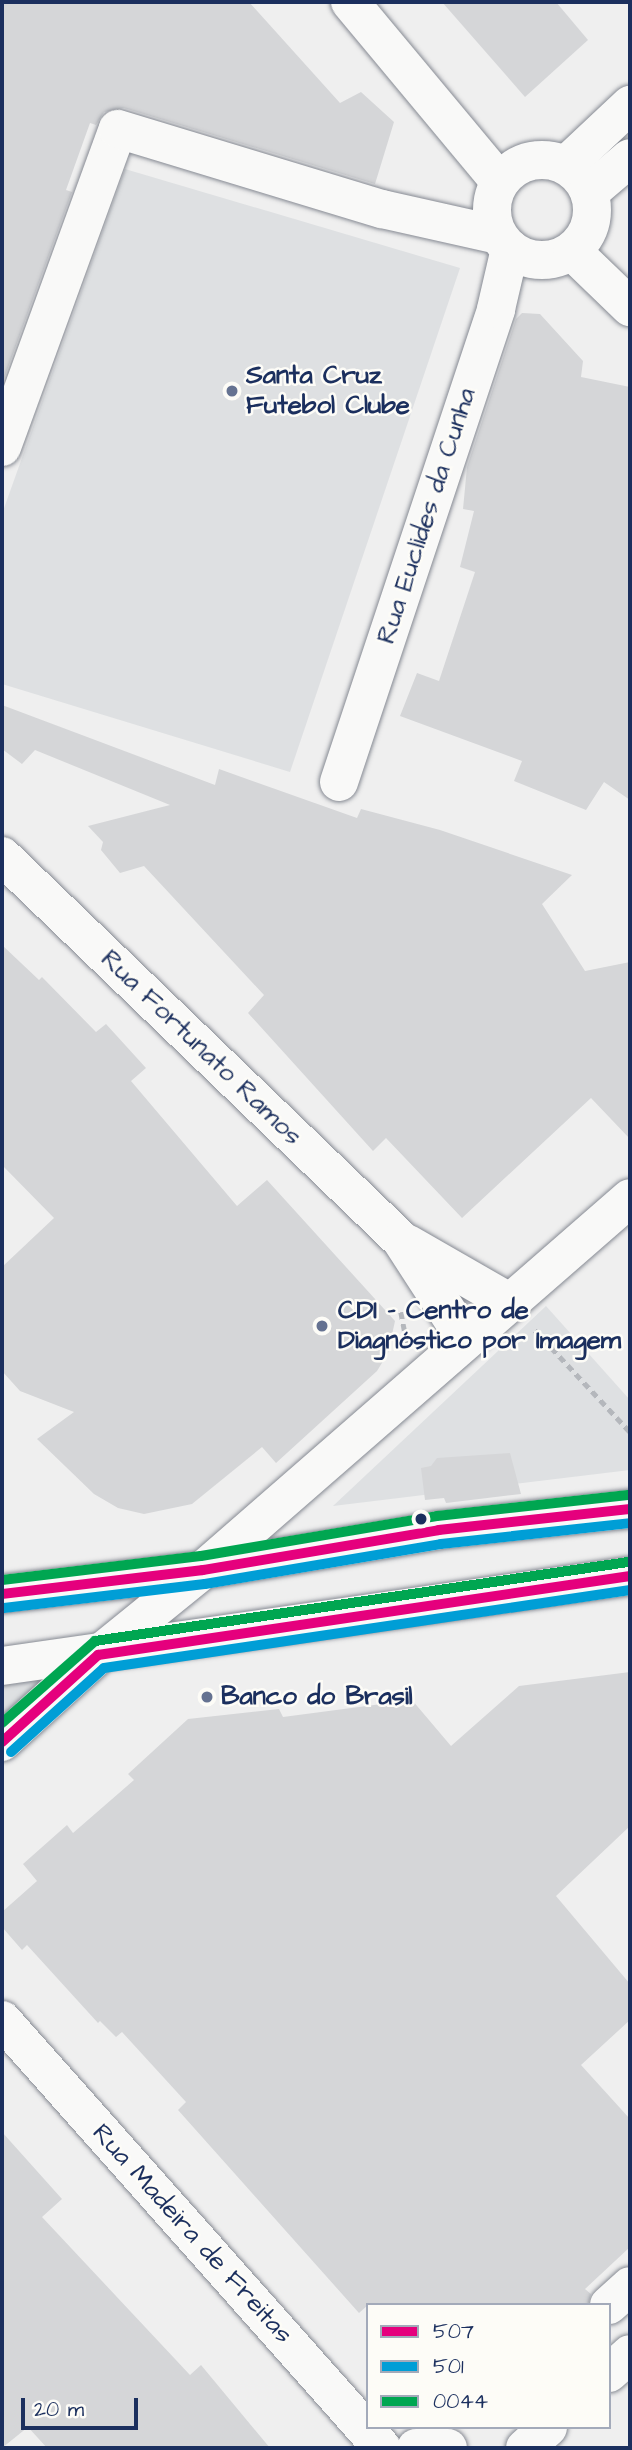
<!DOCTYPE html>
<html>
<head>
<meta charset="utf-8">
<style>
	body { margin:0 }
	#map { position:relative; width:632px; height:2450px; overflow:hidden; background:#efefef; font-family:"Architects Daughter",sans-serif }
	div>[style] { position:absolute }
	[style*='--x'] { left:calc(var(--x)*1px); top:calc(var(--y)*1px); width:calc(var(--w)*1px); rotate:calc(var(--a)*1deg) }
	.green>* { inset:0; background:#dee0e2 }
	.building>* { inset:0; background:#d5d6d8 }
	.path>* { height:4.5px; margin-top:-2.25px; transform-origin:0; background:repeating-linear-gradient(90deg,#b4b7bc 0 7px,transparent 0 12px) }
	.roads { filter:drop-shadow(0 0 2px #868a93) drop-shadow(0 0 2px #868a93) }
	.minor>* { height:38px; margin:-19px; padding:0 19px; transform-origin:19px; border-radius:19px; background:#f9f9f8 }
	.minor>.ring { margin:-19px; padding:0; box-sizing:content-box; background:none; border:38px solid #f9f9f8; border-radius:50% }
	.tertiary>* { height:38px; margin:-19px; padding:0 19px; transform-origin:19px; border-radius:19px; background:#f9f9f8 }
	.primary>* { height:38px; margin:-19px; padding:0 19px; transform-origin:19px; border-radius:19px; background:#f9f9f8 }
	.bus-1>* { height:10px; margin:-5px; padding:0 5px; transform-origin:5px; border-radius:5px; background:#e5007d }
	.bus-2>* { height:10px; margin:-5px; padding:0 5px; transform-origin:5px; border-radius:5px; background:#009ed6 }
	.bus-3>* { height:10px; margin:-5px; padding:0 5px; transform-origin:5px; border-radius:5px; background:#00a651 }
	.dots>* { width:19px; height:19px; translate:-50% -50%; box-sizing:border-box; border:4px solid #fdfcf7; border-radius:50% }
	span { translate:-50% -50%; white-space:nowrap; text-align:center; line-height:1.15; -webkit-text-stroke:5px #fdfcf7; paint-order:stroke }
	.poi-label { font-size:26px; color:#1b2f5e; font-weight:700 }
	.left { translate:0 -50%; text-align:left }
	.street-label { font-size:26px; color:#1b2f5e }
	.frame { position:absolute; inset:0; border:4px solid #1b2f5e; pointer-events:none }
	.legend { position:absolute; left:366px; top:2303px; width:245px; height:126px; box-sizing:border-box; background:#fdfcf7; border:2px solid #a3aaba; margin:0; padding:9px 12px; list-style:none; font-size:21px; color:#1b2f5e }
	.legend li { display:flex; align-items:center; gap:14px; height:35px }
	.legend b { width:35px; border:2px solid #a3aaba }
	.scale { position:absolute; left:21px; top:2398px; width:117px; height:32px; box-sizing:border-box; border:4px solid #1b2f5e; border-top:0; padding-left:9px; font-size:21px; line-height:24px; white-space:nowrap; color:#1b2f5e; -webkit-text-stroke:5px #fdfcf7; paint-order:stroke }
</style>
</head>
<body>
<div id="map">
	<div class="green">
		<i style="clip-path:polygon(125px 169px,460px 268px,290px 772px,2px 684px,2px 514px)"></i>
		<i style="clip-path:polygon(546px 1306px,630px 1400px,630px 1470px,333px 1506px)"></i>
		<i style="clip-path:polygon(62px 1669px,2px 1727px,2px 1677px)"></i>
	</div>
	<div class="building">
		<i style="clip-path:polygon(2px 2px,249px 2px,340px 103px,361px 92px,394px 122px,375px 184px,124px 108px,104px 112px,96px 125px,90px 123px,66px 190px,72px 192px,2px 384px)"></i>
		<i style="clip-path:polygon(442px 2px,556px 2px,588px 40px,525px 97px)"></i>
		<i style="clip-path:polygon(522px 313px,540px 314px,583px 361px,581px 377px,630px 387px,630px 800px,604px 782px,586px 810px,514px 781px,522px 761px,400px 716px,417px 673px,439px 681px,475px 572px,460px 567px,474px 511px,463px 509px,467px 467px,516px 319px)"></i>
		<i style="clip-path:polygon(2px 705px,215px 785px,219px 769px,357px 818px,361px 809px,440px 830px,572px 875px,542px 904px,585px 971px,630px 962px,630px 1139px,591px 1098px,462px 1218px,386px 1138px,373px 1151px,248px 1013px,264px 995px,144px 866px,120px 873px,101px 850px,103px 842px,88px 826px,170px 805px,35px 750px,22px 764px,2px 749px)"></i>
		<i style="clip-path:polygon(2px 945px,39px 980px,42px 977px,96px 1032px,106px 1024px,146px 1068px,131px 1081px,237px 1206px,267px 1180px,395px 1321px,388px 1353px,377px 1371px,276px 1463px,262px 1447px,192px 1504px,144px 1514px,118px 1508px,94px 1494px,37px 1439px,74px 1412px,20px 1391px,2px 1371px,2px 1267px,54px 1218px,2px 1165px)"></i>
		<i style="clip-path:polygon(510px 1453px,521px 1494px,446px 1503px,444px 1498px,425px 1500px,421px 1468px,431px 1466px,437px 1458px)"></i>
		<i style="clip-path:polygon(630px 1672px,630px 1826px,556px 1896px,630px 1984px,630px 2020px,581px 2065px,630px 2119px,630px 2247px,585px 2289px,591px 2294px,588px 2305px,368px 2305px,359px 2313px,178px 2110px,186px 2102px,122px 2032px,116px 2037px,100px 2021px,98px 2023px,27px 1945px,22px 1950px,2px 1927px,2px 1912px,37px 1881px,23px 1864px,67px 1825px,73px 1833px,134px 1780px,128px 1774px,188px 1719px,279px 1709px,283px 1717px,412px 1700px,451px 1746px,519px 1686px)"></i>
		<i style="clip-path:polygon(2px 2132px,62px 2199px,42px 2217px,190px 2375px,201px 2365px,270px 2448px,47px 2448px,28px 2427px,2px 2448px)"></i>
	</div>
	<div class="path">
		<i style="--x:401;--y:1312;--w:32;--a:79"></i>
		<i style="--x:535;--y:1330;--w:139;--a:47"></i>
	</div>
	<div class="roads">
		<div class="minor">
			<i style="--x:350;--y:2;--w:234;--a:50.2"></i>
			<i class="ring" style="left:492px;top:160px;width:62px;height:62px"></i>
			<i style="--x:566;--y:165;--w:88;--a:-43.2"></i>
			<i style="--x:590;--y:192;--w:52;--a:-40.4"></i>
			<i style="--x:572;--y:251;--w:81;--a:44"></i>
			<i style="--x:2;--y:447;--w:338;--a:-70"></i>
			<i style="--x:118;--y:129;--w:276;--a:16.9"></i>
			<i style="--x:382;--y:209;--w:119;--a:12.6"></i>
			<i style="--x:339;--y:782;--w:498;--a:-71.6"></i>
			<i style="--x:496;--y:309;--w:62;--a:-76.9"></i>
			<i style="--x:2;--y:856;--w:554;--a:43.9"></i>
			<i style="--x:401;--y:1240;--w:119;--a:57"></i>
			<i style="--x:408;--y:1244;--w:116;--a:29.9"></i>
			<i style="--x:203;--y:1570;--w:566;--a:-41.06"></i>
			<i style="--x:2;--y:2020;--w:572;--a:48.4"></i>
			<i style="--x:609;--y:2305;--w:28;--a:-42"></i>
			<i style="--x:609;--y:2373;--w:28;--a:-42"></i>
			<i style="--x:416;--y:2448;--w:32;--a:0"></i>
			<i style="--x:525;--y:2448;--w:31;--a:-42"></i>
		</div>
		<div class="tertiary">
			<i style="--x:2;--y:1742;--w:130;--a:-42.2"></i>
			<i style="--x:98;--y:1655;--w:135;--a:-39"></i>
		</div>
		<div class="primary">
			<i style="--x:2;--y:1594;--w:202;--a:-6.8"></i>
			<i style="--x:203;--y:1570;--w:239;--a:-9.6"></i>
			<i style="--x:439;--y:1530;--w:192;--a:-6.3"></i>
			<i style="--x:2;--y:1666;--w:634;--a:-8.16"></i>
		</div>
	</div>
	<div class="bus-1">
		<i style="--x:2;--y:1594;--w:202;--a:-6.8"></i>
		<i style="--x:203;--y:1570;--w:239;--a:-9.6"></i>
		<i style="--x:439;--y:1530;--w:192;--a:-6.3"></i>
		<i style="--x:2;--y:1742;--w:130;--a:-42.2"></i>
		<i style="--x:98;--y:1655;--w:538;--a:-8.45"></i>
	</div>
	<div class="bus-2">
		<i style="--x:4;--y:1608;--w:202;--a:-6.8"></i>
		<i style="--x:205;--y:1584;--w:239;--a:-9.6"></i>
		<i style="--x:441;--y:1544;--w:190;--a:-6.3"></i>
		<i style="--x:11;--y:1752;--w:125;--a:-42.1"></i>
		<i style="--x:104;--y:1668;--w:532;--a:-8.43"></i>
	</div>
	<div class="bus-3">
		<i style="--x:2;--y:1580;--w:200;--a:-6.9"></i>
		<i style="--x:201;--y:1556;--w:239;--a:-9.6"></i>
		<i style="--x:437;--y:1516;--w:192;--a:-6.3"></i>
		<i style="--x:2;--y:1723;--w:124;--a:-41.4"></i>
		<i style="--x:95;--y:1641;--w:539;--a:-8.43"></i>
	</div>
	<div class="dots">
		<i style="left:232px;top:391px;background:#657291"></i>
		<i style="left:322px;top:1326px;background:#657291"></i>
		<i style="left:421px;top:1519px;background:#1b2f5e"></i>
		<i style="left:207px;top:1697px;background:#657291"></i>
	</div>
	<div class="poi-label">
		<span class="left" style="left:246px;top:391px">Santa Cruz<br>Futebol Clube</span>
		<span class="left" style="left:338px;top:1326px">CDI - Centro de<br>Diagnóstico por Imagem</span>
		<span class="left" style="left:221px;top:1697px">Banco do Brasil</span>
	</div>
	<div class="street-label">
		<span style="left:427px;top:516px;rotate:-72deg">Rua Euclides da Cunha</span>
		<span style="left:201px;top:1048px;rotate:44deg">Rua Fortunato Ramos</span>
		<span style="left:192px;top:2234px;rotate:48deg">Rua Madeira de Freitas</span>
	</div>
	<div class="frame"></div>
	<ul class="legend">
	<li><b style="height:9px;background:#e5007d"></b>507</li>
	<li><b style="height:9px;background:#009ed6"></b>501</li>
	<li><b style="height:9px;background:#00a651"></b>0044</li>
	</ul>
	<div class="scale">20 m</div>
</div>
</body>
</html>
